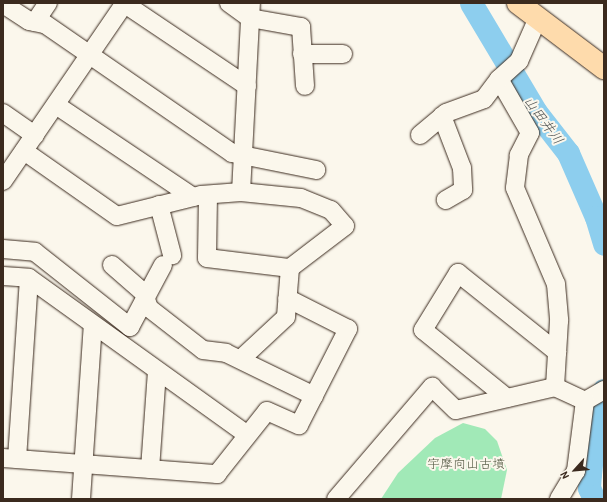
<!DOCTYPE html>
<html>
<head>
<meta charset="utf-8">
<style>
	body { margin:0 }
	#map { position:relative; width:607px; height:502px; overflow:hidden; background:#fbf7ec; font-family:"Patrick Hand","Klee One",sans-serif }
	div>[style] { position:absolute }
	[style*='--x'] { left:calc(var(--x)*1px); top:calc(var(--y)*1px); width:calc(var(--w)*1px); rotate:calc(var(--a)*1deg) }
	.green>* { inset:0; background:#a1e9b7 }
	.river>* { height:23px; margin:-11.5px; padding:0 11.5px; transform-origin:11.5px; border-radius:11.5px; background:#8dceee }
	.roads { filter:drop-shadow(0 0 1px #3b2a1e) drop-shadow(0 0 1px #3b2a1e) }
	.minor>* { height:18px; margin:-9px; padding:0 9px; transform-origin:9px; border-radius:9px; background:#fbf7ec }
	.major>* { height:22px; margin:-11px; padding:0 11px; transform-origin:11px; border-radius:11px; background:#fedbac }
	span { translate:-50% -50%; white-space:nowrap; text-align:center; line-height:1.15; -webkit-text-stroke:4px #fbf7ec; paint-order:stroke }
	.park-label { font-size:13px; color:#545a44 }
	.water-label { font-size:14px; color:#505352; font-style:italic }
	.frame { position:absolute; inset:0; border:4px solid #3b2a1e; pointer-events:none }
	.north { position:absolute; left:555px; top:450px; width:40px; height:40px; -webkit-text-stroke:3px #fbf7ec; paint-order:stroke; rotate:243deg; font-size:11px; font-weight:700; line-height:16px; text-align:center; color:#3b2a1e }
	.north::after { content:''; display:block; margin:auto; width:14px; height:18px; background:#3b2a1e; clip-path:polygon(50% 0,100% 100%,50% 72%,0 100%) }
</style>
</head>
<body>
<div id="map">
	<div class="green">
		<i style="clip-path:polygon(463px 423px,485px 429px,497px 441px,507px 470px,501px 499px,381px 499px,398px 473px,435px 438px)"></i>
	</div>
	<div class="river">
		<i style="--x:471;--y:3;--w:127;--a:59.2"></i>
		<i style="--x:536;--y:112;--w:52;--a:52"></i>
		<i style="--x:568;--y:153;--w:70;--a:66.4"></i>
		<i style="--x:596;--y:217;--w:28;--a:73"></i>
		<i style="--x:594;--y:499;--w:12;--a:-114"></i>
		<i style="--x:589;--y:488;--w:14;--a:-86"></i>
		<i style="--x:590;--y:474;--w:55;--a:-83.8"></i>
		<i style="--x:596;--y:419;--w:30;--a:-75"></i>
	</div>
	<div class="roads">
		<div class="minor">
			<i style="--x:229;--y:3;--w:26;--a:36"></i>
			<i style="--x:250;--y:18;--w:52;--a:10"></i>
			<i style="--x:301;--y:27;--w:59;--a:86.1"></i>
			<i style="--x:3;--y:4;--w:31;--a:33"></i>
			<i style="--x:29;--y:21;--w:16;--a:11"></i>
			<i style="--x:45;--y:24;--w:227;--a:34.6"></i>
			<i style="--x:232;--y:153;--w:86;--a:11.4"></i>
			<i style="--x:125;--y:4;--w:147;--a:33.9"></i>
			<i style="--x:35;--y:22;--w:23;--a:-56"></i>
			<i style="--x:302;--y:54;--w:41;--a:0"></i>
			<i style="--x:499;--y:79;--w:62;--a:60.1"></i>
			<i style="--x:530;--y:133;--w:25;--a:117"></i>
			<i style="--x:519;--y:155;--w:33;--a:97"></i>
			<i style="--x:515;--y:188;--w:104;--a:66.9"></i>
			<i style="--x:556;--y:284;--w:37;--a:85"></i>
			<i style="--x:559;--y:321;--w:66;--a:93.5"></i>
			<i style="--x:56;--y:105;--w:165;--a:33.9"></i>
			<i style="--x:3;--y:113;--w:39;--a:35"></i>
			<i style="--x:442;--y:116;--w:56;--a:69"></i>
			<i style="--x:462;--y:168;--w:22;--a:87"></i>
			<i style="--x:463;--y:190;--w:20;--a:150"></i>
			<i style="--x:420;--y:135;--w:34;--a:-40"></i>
			<i style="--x:446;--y:113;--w:40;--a:-20.2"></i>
			<i style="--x:484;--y:99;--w:25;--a:-53"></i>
			<i style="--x:499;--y:79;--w:27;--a:-42"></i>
			<i style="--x:519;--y:61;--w:47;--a:-66.2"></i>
			<i style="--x:24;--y:151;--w:113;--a:35"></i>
			<i style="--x:117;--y:216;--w:87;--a:-14"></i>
			<i style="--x:201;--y:195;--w:40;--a:-4.3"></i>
			<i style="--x:241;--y:192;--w:60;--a:5.7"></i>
			<i style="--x:301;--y:198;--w:32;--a:22"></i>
			<i style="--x:331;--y:210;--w:21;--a:49"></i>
			<i style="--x:345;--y:226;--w:69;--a:142.6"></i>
			<i style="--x:290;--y:268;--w:49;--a:94.7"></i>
			<i style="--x:286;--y:317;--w:57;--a:137.1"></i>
			<i style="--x:3;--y:181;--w:216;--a:-55.6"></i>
			<i style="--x:241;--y:192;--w:189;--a:-87"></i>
			<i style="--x:208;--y:195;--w:63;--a:90.9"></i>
			<i style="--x:207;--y:258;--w:84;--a:6.9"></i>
			<i style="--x:159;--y:205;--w:52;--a:75.4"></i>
			<i style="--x:3;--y:249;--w:32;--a:5"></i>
			<i style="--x:35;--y:252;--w:121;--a:38.3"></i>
			<i style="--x:130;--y:327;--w:70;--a:-62"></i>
			<i style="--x:112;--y:265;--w:43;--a:41.2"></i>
			<i style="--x:144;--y:293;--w:16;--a:72"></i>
			<i style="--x:149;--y:308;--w:68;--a:37.9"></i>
			<i style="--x:203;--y:350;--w:23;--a:7"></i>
			<i style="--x:226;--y:353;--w:98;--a:26"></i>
			<i style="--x:3;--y:276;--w:26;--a:4"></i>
			<i style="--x:29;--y:278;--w:267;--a:35.7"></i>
			<i style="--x:507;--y:398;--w:108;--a:-141"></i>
			<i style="--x:423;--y:330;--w:67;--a:-58.4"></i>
			<i style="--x:458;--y:273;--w:127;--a:38.6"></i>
			<i style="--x:585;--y:401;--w:22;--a:-30"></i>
			<i style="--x:3;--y:458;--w:215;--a:4.3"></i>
			<i style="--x:217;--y:474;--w:80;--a:-51.6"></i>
			<i style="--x:267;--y:411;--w:35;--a:24"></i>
			<i style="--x:299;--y:425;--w:108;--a:-63"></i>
			<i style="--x:348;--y:329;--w:68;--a:-153.1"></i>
			<i style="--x:17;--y:459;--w:181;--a:-86.2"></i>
			<i style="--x:150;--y:469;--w:97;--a:-85.9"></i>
			<i style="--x:81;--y:499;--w:174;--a:-86.1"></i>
			<i style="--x:336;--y:499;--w:148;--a:-49.4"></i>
			<i style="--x:432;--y:387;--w:33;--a:44"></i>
			<i style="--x:456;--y:410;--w:102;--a:-13.1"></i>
			<i style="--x:555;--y:387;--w:33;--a:25"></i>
			<i style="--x:559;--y:499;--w:33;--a:-59"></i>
			<i style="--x:576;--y:471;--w:71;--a:-82.7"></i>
		</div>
		<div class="major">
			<i style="--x:518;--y:3;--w:108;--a:37.1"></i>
		</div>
	</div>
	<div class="park-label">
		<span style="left:466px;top:463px">宇摩向山古墳</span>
	</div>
	<div class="water-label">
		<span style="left:544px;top:120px;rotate:54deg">山田井川</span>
	</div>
	<div class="frame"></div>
	<div class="north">N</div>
</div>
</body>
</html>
